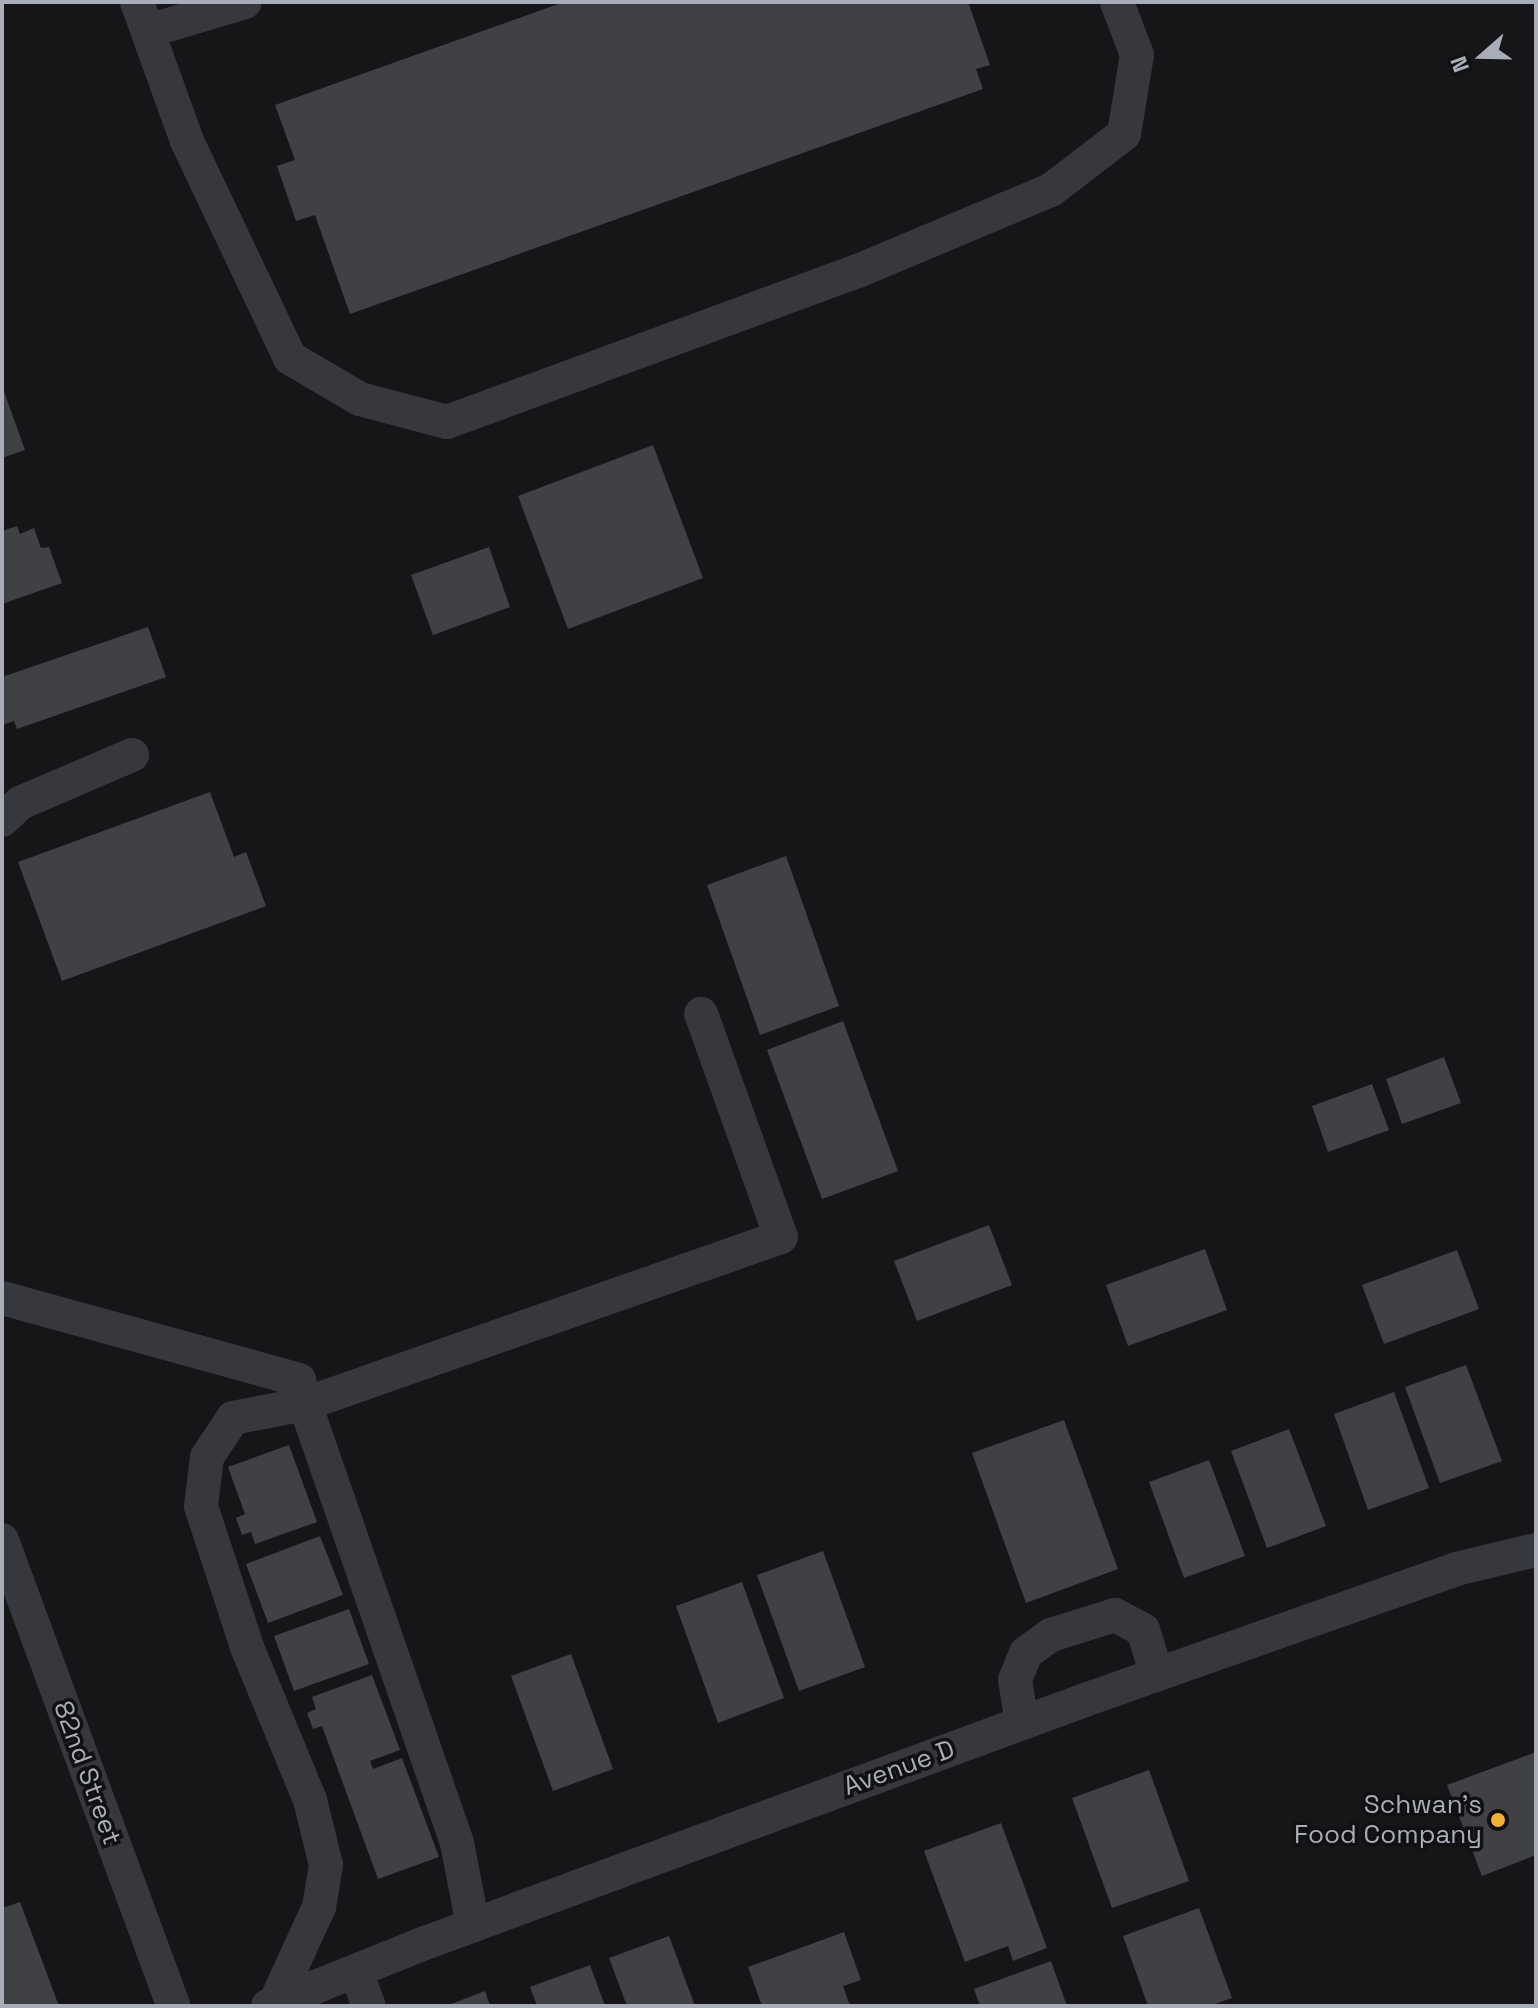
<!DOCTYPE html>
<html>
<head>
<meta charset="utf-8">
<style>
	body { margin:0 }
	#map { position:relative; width:1538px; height:2008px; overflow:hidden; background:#161618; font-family:"Space Grotesk",sans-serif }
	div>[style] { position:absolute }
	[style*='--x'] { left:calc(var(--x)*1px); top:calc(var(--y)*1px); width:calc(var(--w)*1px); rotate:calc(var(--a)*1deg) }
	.building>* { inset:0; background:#404145 }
	.minor>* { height:34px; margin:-17px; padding:0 17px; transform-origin:17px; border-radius:17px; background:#37383d }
	.dots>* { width:22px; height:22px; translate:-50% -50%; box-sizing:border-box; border:4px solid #111113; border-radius:50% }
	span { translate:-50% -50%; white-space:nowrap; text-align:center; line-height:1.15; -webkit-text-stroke:7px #111113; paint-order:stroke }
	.street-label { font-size:26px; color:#a8adb8 }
	.poi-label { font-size:26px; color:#a8adb8 }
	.right { translate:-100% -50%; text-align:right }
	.frame { position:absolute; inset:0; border:4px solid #a8adb8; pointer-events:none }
	.north { position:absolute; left:1442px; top:16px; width:80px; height:80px; -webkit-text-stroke:6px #111113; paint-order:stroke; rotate:250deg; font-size:22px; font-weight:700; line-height:32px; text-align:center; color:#a8adb8 }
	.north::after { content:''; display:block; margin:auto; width:28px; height:36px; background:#a8adb8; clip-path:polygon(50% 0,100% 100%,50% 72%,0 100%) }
</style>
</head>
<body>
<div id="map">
	<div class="building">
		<i style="clip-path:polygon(564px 2px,968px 2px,990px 65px,976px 69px,983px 89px,350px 314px,315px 215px,296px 221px,277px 166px,295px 160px,275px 105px)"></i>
		<i style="clip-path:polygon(2px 386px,25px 450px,2px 458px)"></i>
		<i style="clip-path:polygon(653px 445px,703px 578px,568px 629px,518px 496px)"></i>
		<i style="clip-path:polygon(17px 526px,20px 534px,34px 528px,41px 548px,49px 547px,62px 583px,2px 604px,2px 531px)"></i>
		<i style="clip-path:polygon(489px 547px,510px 607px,433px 635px,411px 575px)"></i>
		<i style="clip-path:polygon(148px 627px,166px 677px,17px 729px,14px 721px,2px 725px,2px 677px)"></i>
		<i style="clip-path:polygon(210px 792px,234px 857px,246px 852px,266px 906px,62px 981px,18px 862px)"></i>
		<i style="clip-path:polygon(786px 856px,839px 1006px,760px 1035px,707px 885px)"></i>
		<i style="clip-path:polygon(843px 1021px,898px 1171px,822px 1199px,767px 1050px)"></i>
		<i style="clip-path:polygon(1444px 1057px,1461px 1103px,1402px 1124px,1386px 1079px)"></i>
		<i style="clip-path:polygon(1372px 1084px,1389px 1130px,1328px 1152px,1312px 1106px)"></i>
		<i style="clip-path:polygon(989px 1225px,1012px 1285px,917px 1321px,894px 1261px)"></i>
		<i style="clip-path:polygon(1205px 1249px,1227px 1310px,1128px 1346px,1106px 1285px)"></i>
		<i style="clip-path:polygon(1457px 1250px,1479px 1309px,1384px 1344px,1362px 1285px)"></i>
		<i style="clip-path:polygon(1466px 1365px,1502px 1461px,1440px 1483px,1405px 1387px)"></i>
		<i style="clip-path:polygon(1394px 1392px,1429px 1488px,1368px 1510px,1334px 1414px)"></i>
		<i style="clip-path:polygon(1064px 1420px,1118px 1569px,1026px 1603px,972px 1453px)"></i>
		<i style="clip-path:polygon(1289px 1429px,1326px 1526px,1267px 1548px,1231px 1451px)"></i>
		<i style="clip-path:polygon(289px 1445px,317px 1522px,255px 1544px,251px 1532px,242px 1535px,236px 1518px,245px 1514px,228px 1467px)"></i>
		<i style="clip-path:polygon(1209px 1460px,1245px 1556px,1184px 1578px,1149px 1482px)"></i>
		<i style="clip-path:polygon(320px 1536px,343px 1595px,268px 1623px,246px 1564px)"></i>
		<i style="clip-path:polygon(823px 1551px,865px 1667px,799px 1691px,757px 1575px)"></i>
		<i style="clip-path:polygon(742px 1582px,784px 1698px,718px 1723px,676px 1606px)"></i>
		<i style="clip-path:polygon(349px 1609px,369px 1664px,294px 1691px,274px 1636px)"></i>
		<i style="clip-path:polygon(571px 1654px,613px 1769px,553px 1791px,511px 1676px)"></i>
		<i style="clip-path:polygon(372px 1675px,400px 1750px,370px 1761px,373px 1769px,402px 1758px,439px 1857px,378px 1879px,322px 1726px,313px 1729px,307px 1713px,316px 1709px,312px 1697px)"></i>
		<i style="clip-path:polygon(1536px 1752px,1536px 1855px,1482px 1876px,1447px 1785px)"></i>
		<i style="clip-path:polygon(1149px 1770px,1189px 1881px,1112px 1908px,1072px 1798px)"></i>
		<i style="clip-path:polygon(1001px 1823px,1047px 1948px,1013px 1961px,1008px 1946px,965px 1962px,924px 1851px)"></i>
		<i style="clip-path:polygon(20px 1902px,59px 2006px,2px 2006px,2px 1908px)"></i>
		<i style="clip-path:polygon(1199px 1908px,1232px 1998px,1209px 2006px,1148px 2006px,1123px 1936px)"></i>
		<i style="clip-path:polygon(844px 1932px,861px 1980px,843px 1986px,850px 2006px,762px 2006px,748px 1967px)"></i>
		<i style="clip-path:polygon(669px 1936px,695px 2006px,627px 2006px,609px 1958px)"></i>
		<i style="clip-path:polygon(1051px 1961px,1067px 2006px,980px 2006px,974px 1989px)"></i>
		<i style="clip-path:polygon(590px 1965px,605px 2006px,537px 2006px,530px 1987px)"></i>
		<i style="clip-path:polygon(485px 1991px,490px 2006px,446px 2006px)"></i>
	</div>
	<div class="minor">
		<i style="--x:137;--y:2;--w:148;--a:70.2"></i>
		<i style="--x:187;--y:141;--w:240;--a:64.6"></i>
		<i style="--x:290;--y:358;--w:81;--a:30.4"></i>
		<i style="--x:360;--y:399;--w:90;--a:14.8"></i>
		<i style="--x:447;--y:422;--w:438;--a:-20.2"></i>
		<i style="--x:858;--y:271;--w:209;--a:-22.8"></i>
		<i style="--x:1051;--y:190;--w:92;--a:-37.5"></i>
		<i style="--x:1124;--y:134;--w:80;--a:-80.7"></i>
		<i style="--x:1137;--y:55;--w:57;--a:-110.7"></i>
		<i style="--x:148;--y:31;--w:101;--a:-16.6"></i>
		<i style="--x:2;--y:820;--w:25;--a:-43"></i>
		<i style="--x:20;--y:803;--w:122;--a:-23.2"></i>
		<i style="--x:2;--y:1298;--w:308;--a:15.4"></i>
		<i style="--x:299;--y:1380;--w:25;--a:76"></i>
		<i style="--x:305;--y:1404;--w:504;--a:-19.33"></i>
		<i style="--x:781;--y:1237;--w:237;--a:-109.7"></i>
		<i style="--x:2;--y:1540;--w:496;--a:69.8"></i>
		<i style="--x:1022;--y:1723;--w:44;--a:-99.2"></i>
		<i style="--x:1015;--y:1680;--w:29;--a:-68"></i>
		<i style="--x:1026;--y:1653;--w:31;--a:-36"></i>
		<i style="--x:1051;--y:1635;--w:67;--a:-17.4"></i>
		<i style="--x:1115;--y:1615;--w:32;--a:28"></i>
		<i style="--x:1143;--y:1630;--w:47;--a:72.7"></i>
		<i style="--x:356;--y:1971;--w:37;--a:70"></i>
		<i style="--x:275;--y:2003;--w:106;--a:-65.4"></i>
		<i style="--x:319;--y:1907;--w:43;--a:-80.5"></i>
		<i style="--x:326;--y:1865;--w:67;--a:-103.8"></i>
		<i style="--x:310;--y:1800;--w:165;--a:-112.4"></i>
		<i style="--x:247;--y:1647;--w:148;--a:-108.1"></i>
		<i style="--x:201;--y:1506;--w:49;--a:-83"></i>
		<i style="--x:207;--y:1457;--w:47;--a:-56.3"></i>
		<i style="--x:233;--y:1418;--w:73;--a:-11"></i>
		<i style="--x:305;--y:1404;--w:465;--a:70.9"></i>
		<i style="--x:457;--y:1843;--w:84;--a:79"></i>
		<i style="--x:268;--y:2006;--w:161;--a:-21.9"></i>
		<i style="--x:417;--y:1946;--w:709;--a:-20.22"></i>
		<i style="--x:1082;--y:1701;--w:397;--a:-19.4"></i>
		<i style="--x:1456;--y:1569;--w:82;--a:-13.4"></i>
	</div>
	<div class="dots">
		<i style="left:1498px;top:1820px;background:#f2b134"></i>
	</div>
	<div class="street-label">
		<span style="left:899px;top:1768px;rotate:-20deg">Avenue D</span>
		<span style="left:87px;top:1773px;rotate:70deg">82nd Street</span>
	</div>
	<div class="poi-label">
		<span class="right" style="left:1482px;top:1820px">Schwan's<br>Food Company</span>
	</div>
	<div class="frame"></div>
	<div class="north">N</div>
</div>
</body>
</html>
